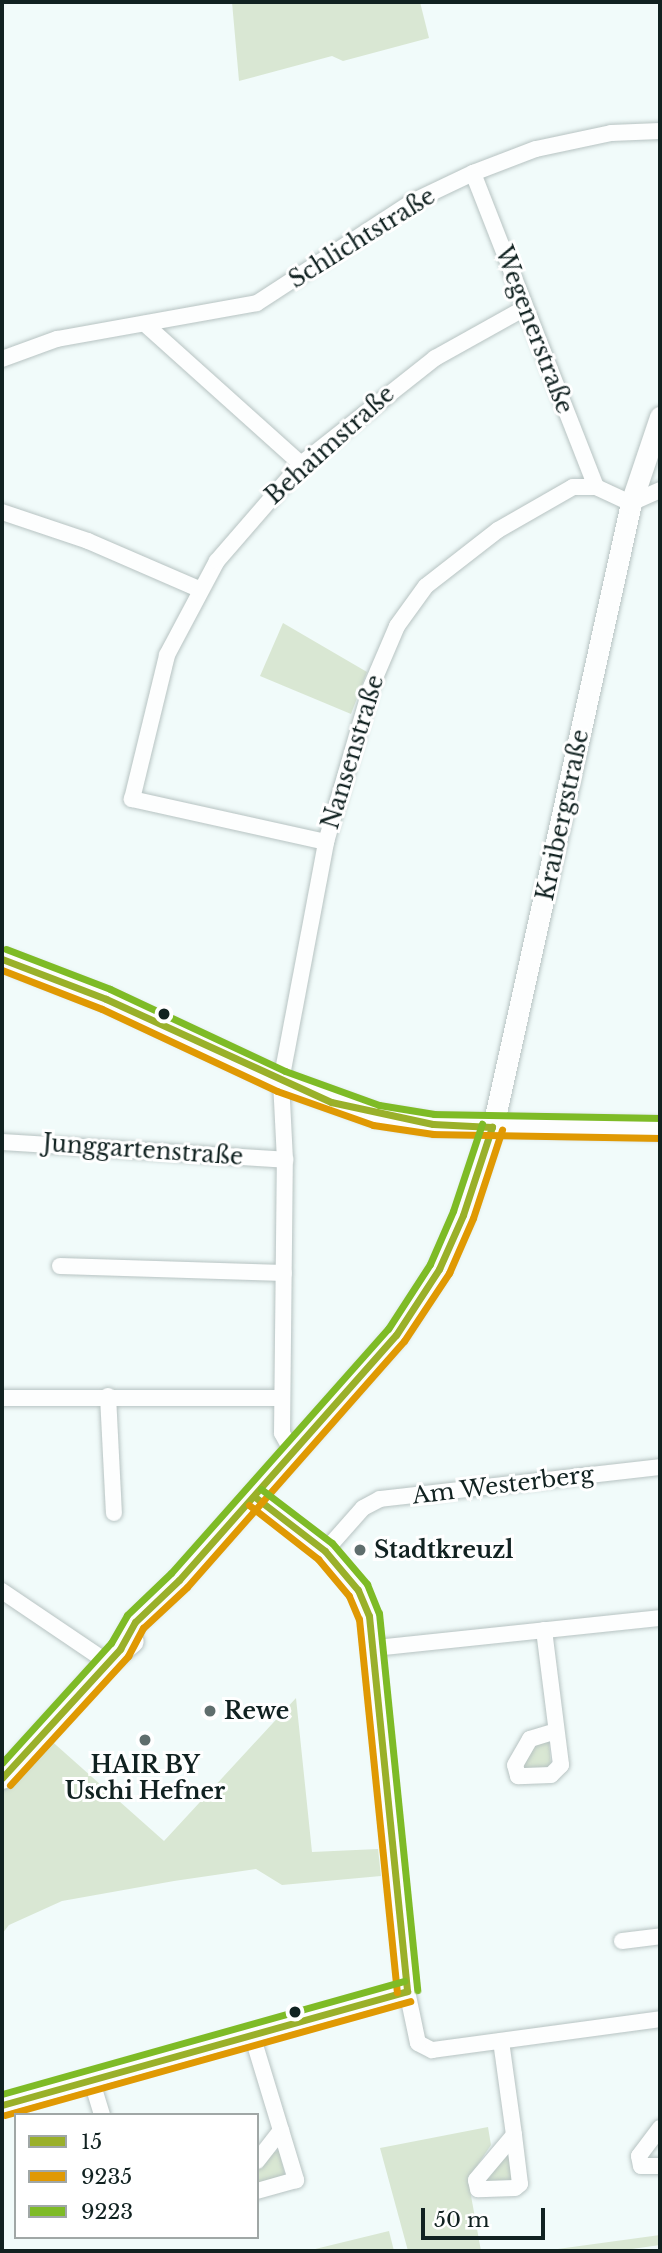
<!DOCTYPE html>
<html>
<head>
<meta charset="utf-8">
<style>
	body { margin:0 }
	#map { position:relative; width:662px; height:2253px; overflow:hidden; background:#f1fbfa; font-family:"Libre Baskerville",serif }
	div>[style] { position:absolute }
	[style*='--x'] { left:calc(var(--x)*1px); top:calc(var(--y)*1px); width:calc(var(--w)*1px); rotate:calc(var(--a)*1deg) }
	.green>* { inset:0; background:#d9e7d3 }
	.roads { filter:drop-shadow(0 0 2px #b7c3c2) drop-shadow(0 0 2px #b7c3c2) }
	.street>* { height:16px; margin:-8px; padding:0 8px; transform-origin:8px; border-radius:8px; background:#fdfefe }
	.secondary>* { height:21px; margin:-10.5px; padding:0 10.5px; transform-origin:10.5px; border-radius:10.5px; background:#fdfefe }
	.bus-1>* { height:7px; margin:-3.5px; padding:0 3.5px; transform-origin:3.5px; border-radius:3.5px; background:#9ab02a }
	.bus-2>* { height:7px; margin:-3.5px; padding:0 3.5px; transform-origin:3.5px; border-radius:3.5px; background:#e09903 }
	.bus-3>* { height:7px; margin:-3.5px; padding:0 3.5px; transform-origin:3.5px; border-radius:3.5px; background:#7ebb26 }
	.dots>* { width:19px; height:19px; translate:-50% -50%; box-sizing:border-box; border:4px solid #fff; border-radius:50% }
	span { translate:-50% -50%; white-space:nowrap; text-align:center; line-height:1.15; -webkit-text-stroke:6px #fff; paint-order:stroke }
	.street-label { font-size:23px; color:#112221 }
	.poi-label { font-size:23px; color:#112221; font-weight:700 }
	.left { translate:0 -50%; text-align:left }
	.frame { position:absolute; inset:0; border:4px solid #112221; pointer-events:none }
	.legend { position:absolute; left:14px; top:2113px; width:245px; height:126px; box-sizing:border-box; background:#fff; border:2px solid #a0a7a6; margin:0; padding:9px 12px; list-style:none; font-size:21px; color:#112221 }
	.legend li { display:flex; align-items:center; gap:14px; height:35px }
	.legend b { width:35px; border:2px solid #a0a7a6 }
	.scale { position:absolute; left:421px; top:2208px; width:124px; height:32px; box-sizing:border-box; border:4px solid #112221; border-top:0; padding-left:9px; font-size:21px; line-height:24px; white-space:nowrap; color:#112221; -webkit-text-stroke:5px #fff; paint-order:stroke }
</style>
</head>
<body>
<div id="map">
	<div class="green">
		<i style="clip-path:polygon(232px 2px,420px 2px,429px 38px,343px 61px,332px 56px,239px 81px)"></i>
		<i style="clip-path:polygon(283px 623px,367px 672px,351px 714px,260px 676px)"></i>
		<i style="clip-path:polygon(296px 1698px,312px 1852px,378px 1849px,381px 1876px,282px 1885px,256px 1869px,174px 1881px,62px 1901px,9px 1925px,2px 1934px,2px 1788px,47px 1737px,164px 1841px)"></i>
		<i style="clip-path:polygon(549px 1741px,551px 1767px,524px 1770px,523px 1761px,538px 1742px)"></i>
		<i style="clip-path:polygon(488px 2127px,491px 2145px,468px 2179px,481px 2251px,408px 2251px,380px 2148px)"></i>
		<i style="clip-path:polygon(279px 2151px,285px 2175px,257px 2183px,257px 2170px,266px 2154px)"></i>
		<i style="clip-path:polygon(509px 2155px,512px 2180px,483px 2184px,496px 2157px)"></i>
		<i style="clip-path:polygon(389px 2231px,394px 2251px,307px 2251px)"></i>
		<i style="clip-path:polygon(660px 2235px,660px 2245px,618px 2251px,543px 2251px)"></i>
	</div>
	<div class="roads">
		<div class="street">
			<i style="--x:473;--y:173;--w:337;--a:68.6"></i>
			<i style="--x:145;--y:324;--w:210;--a:41.9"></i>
			<i style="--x:2;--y:359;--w:59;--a:-20"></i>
			<i style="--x:57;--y:339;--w:203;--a:-10.2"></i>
			<i style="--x:257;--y:303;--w:185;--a:-33.1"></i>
			<i style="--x:412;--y:202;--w:68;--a:-25.4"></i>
			<i style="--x:473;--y:173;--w:67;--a:-20.9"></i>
			<i style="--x:536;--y:149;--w:77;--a:-12"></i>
			<i style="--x:611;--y:133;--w:49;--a:-2.3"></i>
			<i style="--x:2;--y:512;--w:91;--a:18.6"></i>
			<i style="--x:88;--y:541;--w:121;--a:23.4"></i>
			<i style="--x:326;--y:842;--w:199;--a:-167.5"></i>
			<i style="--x:132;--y:799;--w:148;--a:-76.3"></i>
			<i style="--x:167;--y:655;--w:106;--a:-62"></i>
			<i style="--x:217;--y:561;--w:128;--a:-49.1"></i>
			<i style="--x:301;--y:464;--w:171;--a:-38.3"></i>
			<i style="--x:435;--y:358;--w:103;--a:-29.1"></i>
			<i style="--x:2;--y:1142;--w:284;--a:3.6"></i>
			<i style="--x:60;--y:1266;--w:224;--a:1.8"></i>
			<i style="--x:108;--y:1396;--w:117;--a:87.1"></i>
			<i style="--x:2;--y:1398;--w:279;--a:0"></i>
			<i style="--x:293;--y:1453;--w:23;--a:-119"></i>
			<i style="--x:282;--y:1433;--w:273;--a:-89.4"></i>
			<i style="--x:285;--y:1160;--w:79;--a:-92.9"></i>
			<i style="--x:281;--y:1081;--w:243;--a:-79.3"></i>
			<i style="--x:326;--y:842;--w:161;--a:-73.8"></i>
			<i style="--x:371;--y:687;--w:66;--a:-66.9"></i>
			<i style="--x:397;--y:626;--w:49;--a:-54.1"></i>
			<i style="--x:426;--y:586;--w:91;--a:-37.9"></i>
			<i style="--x:498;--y:530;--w:86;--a:-29.8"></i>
			<i style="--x:573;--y:487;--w:23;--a:0"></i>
			<i style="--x:596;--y:487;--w:38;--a:25"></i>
			<i style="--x:631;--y:503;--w:32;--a:-24"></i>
			<i style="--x:255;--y:1497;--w:88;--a:37.6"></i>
			<i style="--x:325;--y:1551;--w:51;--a:49.8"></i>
			<i style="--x:358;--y:1590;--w:28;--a:67"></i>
			<i style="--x:369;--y:1616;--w:377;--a:84.2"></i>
			<i style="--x:407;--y:1991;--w:53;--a:78.1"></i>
			<i style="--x:418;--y:2043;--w:16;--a:27"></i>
			<i style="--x:432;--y:2050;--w:230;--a:-7.7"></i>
			<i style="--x:325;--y:1551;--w:57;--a:-48.5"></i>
			<i style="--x:363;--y:1508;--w:19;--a:-28"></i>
			<i style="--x:380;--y:1499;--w:282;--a:-6.5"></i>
			<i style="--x:2;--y:1591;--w:127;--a:34.1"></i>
			<i style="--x:544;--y:1630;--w:136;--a:82.8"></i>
			<i style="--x:561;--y:1765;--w:14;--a:135"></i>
			<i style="--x:551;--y:1775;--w:33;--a:178"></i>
			<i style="--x:518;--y:1776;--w:11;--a:-105"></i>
			<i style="--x:515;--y:1765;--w:30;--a:-60"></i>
			<i style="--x:530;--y:1739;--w:27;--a:-17"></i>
			<i style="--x:375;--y:1648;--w:287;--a:-6"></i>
			<i style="--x:622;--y:1941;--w:38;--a:-7"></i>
			<i style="--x:252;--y:2035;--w:152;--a:73.1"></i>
			<i style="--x:296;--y:2180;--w:41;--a:164.2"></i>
			<i style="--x:501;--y:2041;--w:95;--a:82.1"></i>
			<i style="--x:514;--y:2135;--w:49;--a:83"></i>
			<i style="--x:520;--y:2184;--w:6;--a:141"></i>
			<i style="--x:515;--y:2188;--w:37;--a:178"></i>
			<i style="--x:478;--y:2189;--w:9;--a:-103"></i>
			<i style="--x:476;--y:2180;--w:59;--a:-49.8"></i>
			<i style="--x:92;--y:2082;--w:34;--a:73"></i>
			<i style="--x:2;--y:2105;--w:421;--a:-15.7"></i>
			<i style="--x:660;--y:2128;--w:35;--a:127"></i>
			<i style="--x:639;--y:2156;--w:10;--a:79"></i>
			<i style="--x:641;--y:2166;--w:19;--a:0"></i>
			<i style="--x:257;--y:2161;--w:39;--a:-52"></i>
		</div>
		<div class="secondary">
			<i style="--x:2;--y:959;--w:111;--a:21"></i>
			<i style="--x:106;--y:999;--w:193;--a:25.1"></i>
			<i style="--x:281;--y:1081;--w:101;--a:19.7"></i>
			<i style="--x:376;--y:1115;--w:58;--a:9"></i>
			<i style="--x:433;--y:1124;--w:227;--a:1"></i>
			<i style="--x:120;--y:1649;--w:31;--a:-61"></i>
			<i style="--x:135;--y:1622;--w:61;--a:-43.7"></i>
			<i style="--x:179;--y:1580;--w:327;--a:-48.5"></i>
			<i style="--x:396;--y:1335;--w:79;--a:-56.9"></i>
			<i style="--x:439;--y:1269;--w:59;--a:-66"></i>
			<i style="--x:463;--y:1215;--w:103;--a:-71.9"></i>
			<i style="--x:495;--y:1117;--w:629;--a:-77.51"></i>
			<i style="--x:631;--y:503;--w:91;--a:-71.4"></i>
			<i style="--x:2;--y:1778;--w:156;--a:-47.8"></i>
			<i style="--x:107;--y:1662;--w:33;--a:-39"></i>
		</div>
	</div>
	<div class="bus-1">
		<i style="--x:2;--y:959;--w:111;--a:21"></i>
		<i style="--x:106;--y:999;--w:247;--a:24.6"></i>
		<i style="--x:331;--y:1102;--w:104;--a:12.2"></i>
		<i style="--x:433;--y:1124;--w:59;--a:2.9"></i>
		<i style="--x:255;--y:1497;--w:88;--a:37.6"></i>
		<i style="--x:325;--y:1551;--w:51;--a:49.8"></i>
		<i style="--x:358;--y:1590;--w:28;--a:67"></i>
		<i style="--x:369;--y:1616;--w:377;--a:84.2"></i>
		<i style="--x:2;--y:1778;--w:175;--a:-47.5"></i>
		<i style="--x:120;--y:1649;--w:31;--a:-61"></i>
		<i style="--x:135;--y:1622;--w:61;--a:-43.7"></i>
		<i style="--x:179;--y:1580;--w:327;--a:-48.5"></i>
		<i style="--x:396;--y:1335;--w:79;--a:-56.9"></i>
		<i style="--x:439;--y:1269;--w:59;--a:-66"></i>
		<i style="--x:463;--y:1215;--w:93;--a:-71.8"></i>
		<i style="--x:2;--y:2105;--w:421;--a:-15.7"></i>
	</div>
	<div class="bus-2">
		<i style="--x:2;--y:970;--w:107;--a:21.3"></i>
		<i style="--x:102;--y:1009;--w:193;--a:25.1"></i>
		<i style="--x:277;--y:1091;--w:102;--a:19.5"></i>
		<i style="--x:373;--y:1125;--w:61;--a:8.5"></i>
		<i style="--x:433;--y:1134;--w:227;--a:1"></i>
		<i style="--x:249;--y:1505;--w:88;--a:38"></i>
		<i style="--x:318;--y:1559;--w:48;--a:50"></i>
		<i style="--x:349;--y:1596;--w:25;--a:67"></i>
		<i style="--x:359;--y:1619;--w:375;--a:84.2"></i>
		<i style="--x:10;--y:1785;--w:175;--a:-47.5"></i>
		<i style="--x:128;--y:1656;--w:32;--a:-62"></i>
		<i style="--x:143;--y:1628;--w:60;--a:-43"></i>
		<i style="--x:187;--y:1587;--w:328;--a:-48.6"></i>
		<i style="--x:404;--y:1341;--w:82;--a:-56.5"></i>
		<i style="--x:449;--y:1273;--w:60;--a:-66.4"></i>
		<i style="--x:473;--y:1218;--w:93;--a:-71.8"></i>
		<i style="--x:5;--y:2115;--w:421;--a:-15.7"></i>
	</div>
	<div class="bus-3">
		<i style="--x:6;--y:949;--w:111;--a:21"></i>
		<i style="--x:110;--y:989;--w:193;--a:25.1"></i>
		<i style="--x:285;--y:1071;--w:100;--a:19.9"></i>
		<i style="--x:379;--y:1105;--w:56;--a:9.3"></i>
		<i style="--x:434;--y:1114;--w:226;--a:1"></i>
		<i style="--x:261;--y:1489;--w:89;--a:37.3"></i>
		<i style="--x:332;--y:1543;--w:54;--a:49.5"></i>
		<i style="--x:367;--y:1584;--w:31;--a:68"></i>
		<i style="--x:379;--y:1613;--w:379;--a:84.2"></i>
		<i style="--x:2;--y:1763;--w:162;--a:-47.8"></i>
		<i style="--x:111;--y:1643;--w:32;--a:-60"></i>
		<i style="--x:127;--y:1615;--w:61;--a:-43.7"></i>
		<i style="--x:171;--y:1573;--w:327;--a:-48.4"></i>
		<i style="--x:388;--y:1329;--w:77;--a:-57.1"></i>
		<i style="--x:430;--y:1264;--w:58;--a:-66.5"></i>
		<i style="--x:453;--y:1211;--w:92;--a:-71.6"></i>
		<i style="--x:2;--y:2094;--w:418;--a:-15.7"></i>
	</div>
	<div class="dots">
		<i style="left:164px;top:1014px;background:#112221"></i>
		<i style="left:360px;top:1550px;background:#5f6e6d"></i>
		<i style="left:210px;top:1711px;background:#5f6e6d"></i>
		<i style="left:145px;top:1740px;background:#5f6e6d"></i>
		<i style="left:295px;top:2012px;background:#112221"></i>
	</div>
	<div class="street-label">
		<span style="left:362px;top:238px;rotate:-32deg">Schlichtstraße</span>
		<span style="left:534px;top:330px;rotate:69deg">Wegenerstraße</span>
		<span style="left:330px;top:445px;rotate:-42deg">Behaimstraße</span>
		<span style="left:353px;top:752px;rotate:-73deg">Nansenstraße</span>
		<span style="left:563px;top:815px;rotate:-78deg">Kraibergstraße</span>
		<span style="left:143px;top:1150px;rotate:4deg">Junggartenstraße</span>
		<span style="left:503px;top:1485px;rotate:-7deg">Am Westerberg</span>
	</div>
	<div class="poi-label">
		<span class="left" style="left:374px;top:1550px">Stadtkreuzl</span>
		<span class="left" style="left:224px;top:1711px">Rewe</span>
		<span style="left:145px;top:1778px">HAIR BY<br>Uschi Hefner</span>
	</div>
	<div class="frame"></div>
	<ul class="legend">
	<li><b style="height:9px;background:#9ab02a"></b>15</li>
	<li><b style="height:9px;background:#e09903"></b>9235</li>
	<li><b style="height:9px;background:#7ebb26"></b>9223</li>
	</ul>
	<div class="scale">50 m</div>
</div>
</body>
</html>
